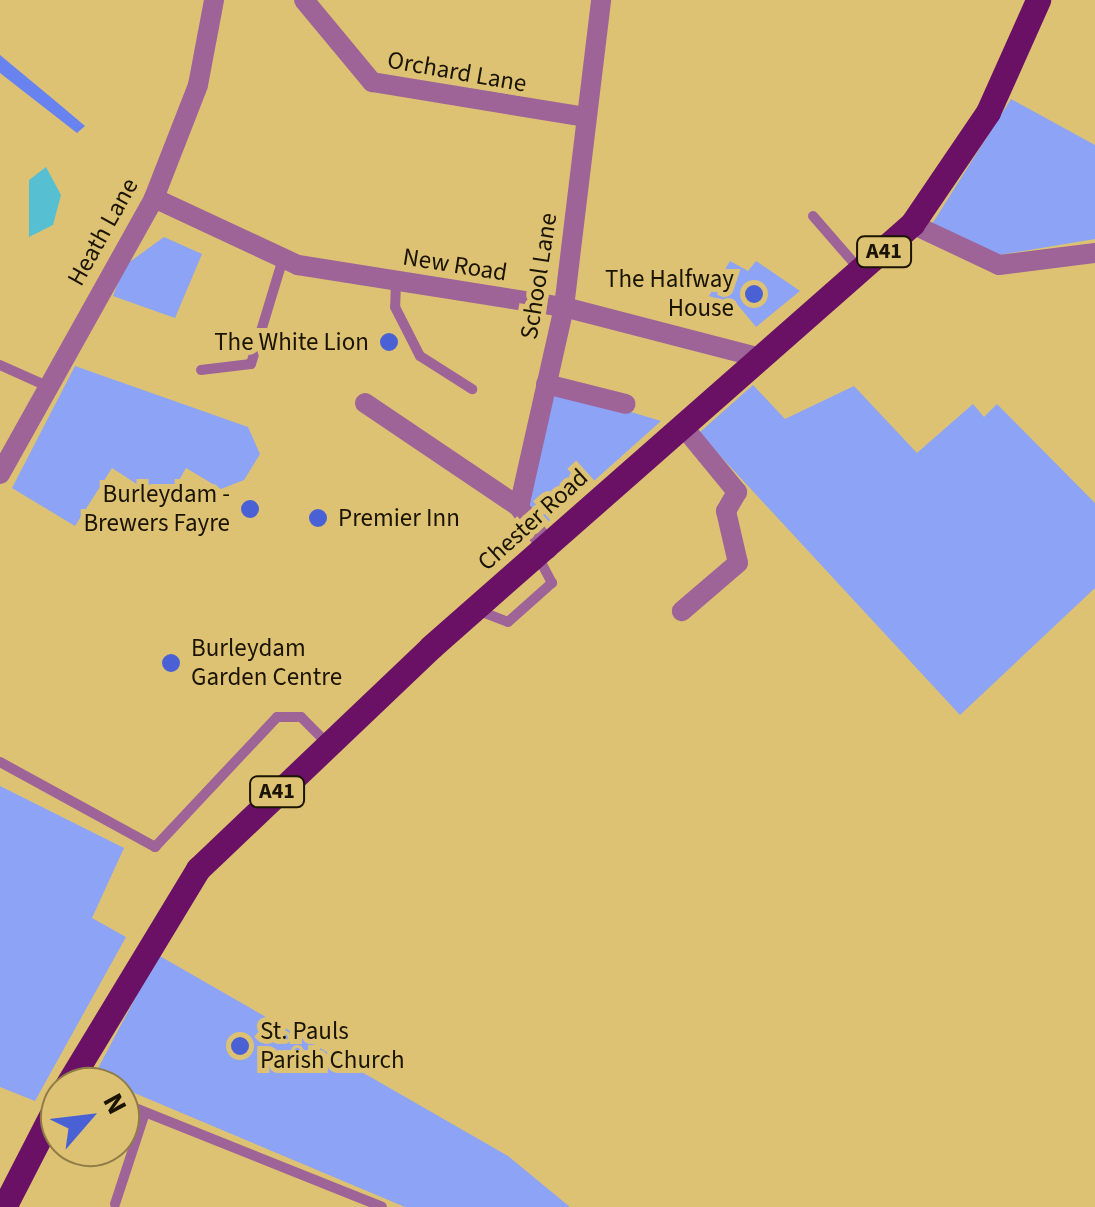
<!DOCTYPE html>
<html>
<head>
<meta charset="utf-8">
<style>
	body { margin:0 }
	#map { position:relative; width:1095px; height:1207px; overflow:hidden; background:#ddc274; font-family:"Source Sans 3",sans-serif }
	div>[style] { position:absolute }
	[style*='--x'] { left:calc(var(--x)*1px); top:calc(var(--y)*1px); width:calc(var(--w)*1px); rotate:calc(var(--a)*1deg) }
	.green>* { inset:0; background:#8ca3f6 }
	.forest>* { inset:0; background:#6883f0 }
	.water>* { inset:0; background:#57bfd2 }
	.lane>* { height:10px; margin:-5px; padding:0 5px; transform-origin:5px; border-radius:5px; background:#9e6497 }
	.street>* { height:20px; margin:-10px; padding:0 10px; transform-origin:10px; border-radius:10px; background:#9e6497 }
	.primary>* { height:25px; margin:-12.5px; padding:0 12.5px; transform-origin:12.5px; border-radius:12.5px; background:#6a1165 }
	.dots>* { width:28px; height:28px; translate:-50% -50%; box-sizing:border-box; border:5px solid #ddc274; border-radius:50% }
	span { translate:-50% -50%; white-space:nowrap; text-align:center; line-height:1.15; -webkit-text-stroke:10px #ddc274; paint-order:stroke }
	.shield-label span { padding:2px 8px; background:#ddc274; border:2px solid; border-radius:8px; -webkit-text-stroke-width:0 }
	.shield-label { font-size:22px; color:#1b1400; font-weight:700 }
	.street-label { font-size:25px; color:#1b1400 }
	.poi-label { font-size:25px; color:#1b1400 }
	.right { translate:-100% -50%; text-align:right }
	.left { translate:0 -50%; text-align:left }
	.north { position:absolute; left:40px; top:1067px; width:100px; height:100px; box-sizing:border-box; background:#ddc274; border:2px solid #8f7c46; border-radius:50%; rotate:62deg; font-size:28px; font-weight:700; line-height:40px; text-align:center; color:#1b1400 }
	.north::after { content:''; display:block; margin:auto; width:35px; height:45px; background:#4a61d5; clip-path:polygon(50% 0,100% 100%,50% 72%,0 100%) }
</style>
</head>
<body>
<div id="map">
	<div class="green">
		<i style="clip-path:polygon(1011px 99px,1095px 145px,1095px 239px,993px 256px,932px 224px)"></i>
		<i style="clip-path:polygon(164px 237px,202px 254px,175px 318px,113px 296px,124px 266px)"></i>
		<i style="clip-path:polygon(730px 261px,748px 271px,756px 261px,800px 291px,756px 327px,737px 304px,709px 296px)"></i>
		<i style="clip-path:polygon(75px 366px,248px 427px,260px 454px,244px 480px,221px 489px,186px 468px,166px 503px,112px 468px,75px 526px,12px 488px)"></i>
		<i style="clip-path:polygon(753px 385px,785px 419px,854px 386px,917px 453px,973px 404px,984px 417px,997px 404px,1095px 503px,1095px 588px,960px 715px,699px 433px)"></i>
		<i style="clip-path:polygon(554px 389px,661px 421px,548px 522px,527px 505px)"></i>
		<i style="clip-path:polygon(0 786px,124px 848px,92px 918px,126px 937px,35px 1101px,0 1087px)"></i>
		<i style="clip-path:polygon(158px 955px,508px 1156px,570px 1207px,405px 1207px,94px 1076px)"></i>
	</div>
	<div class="forest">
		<i style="clip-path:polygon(0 55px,59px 104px,85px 126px,77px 133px,0 73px)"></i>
	</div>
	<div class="water">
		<i style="clip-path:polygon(46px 167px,61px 195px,53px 225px,29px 237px,29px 180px)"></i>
	</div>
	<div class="lane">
		<i style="--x:813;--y:216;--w:70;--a:49"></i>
		<i style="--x:396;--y:282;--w:25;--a:92"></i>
		<i style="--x:395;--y:307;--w:55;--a:63"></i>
		<i style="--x:420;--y:356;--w:62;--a:32.4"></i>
		<i style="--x:0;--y:365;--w:51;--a:24.1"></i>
		<i style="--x:201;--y:370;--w:50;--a:-6.8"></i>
		<i style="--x:251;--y:364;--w:110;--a:-73.1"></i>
		<i style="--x:477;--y:610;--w:33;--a:21"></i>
		<i style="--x:508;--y:622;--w:59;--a:-41.6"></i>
		<i style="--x:552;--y:583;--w:30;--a:-118"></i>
		<i style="--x:0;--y:762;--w:177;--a:28.7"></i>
		<i style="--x:155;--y:847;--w:178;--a:-46.8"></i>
		<i style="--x:277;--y:717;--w:24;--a:0"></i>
		<i style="--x:301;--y:717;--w:37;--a:45"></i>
		<i style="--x:86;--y:1087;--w:18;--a:0"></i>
		<i style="--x:120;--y:1102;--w:282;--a:21.8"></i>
		<i style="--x:115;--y:1204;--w:96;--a:-71.8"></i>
	</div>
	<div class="street">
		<i style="--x:304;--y:0;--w:107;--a:50.3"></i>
		<i style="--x:372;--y:82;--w:211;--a:9.3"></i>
		<i style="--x:154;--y:198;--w:159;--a:25"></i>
		<i style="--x:298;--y:265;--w:269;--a:9"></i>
		<i style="--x:564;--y:307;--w:200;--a:14.5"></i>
		<i style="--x:912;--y:224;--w:96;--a:25.2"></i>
		<i style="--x:999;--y:265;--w:97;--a:-7.1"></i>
		<i style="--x:546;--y:384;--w:82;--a:14"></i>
		<i style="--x:365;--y:403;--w:186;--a:34"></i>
		<i style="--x:682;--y:425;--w:87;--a:50.6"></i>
		<i style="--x:737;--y:492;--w:22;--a:120"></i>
		<i style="--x:726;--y:511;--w:53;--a:77"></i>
		<i style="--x:738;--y:563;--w:74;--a:139.4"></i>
		<i style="--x:0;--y:474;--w:316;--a:-60.8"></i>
		<i style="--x:154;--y:198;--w:121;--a:-68.7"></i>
		<i style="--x:198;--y:85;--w:86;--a:-79.3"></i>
		<i style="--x:548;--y:549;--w:51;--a:-124.6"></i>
		<i style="--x:519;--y:507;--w:205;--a:-77.3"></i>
		<i style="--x:564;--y:307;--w:309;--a:-83.1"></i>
	</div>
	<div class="primary">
		<i style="--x:66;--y:1087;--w:255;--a:-58.8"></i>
		<i style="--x:198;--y:869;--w:322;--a:-43.6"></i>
		<i style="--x:431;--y:647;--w:641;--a:-41.33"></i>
		<i style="--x:912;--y:224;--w:135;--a:-55.8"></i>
		<i style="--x:988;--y:112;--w:123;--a:-65.9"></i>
		<i style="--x:4;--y:1207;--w:123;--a:-62.8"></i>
	</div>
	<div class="dots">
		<i style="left:754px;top:294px;background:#4a61d5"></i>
		<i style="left:389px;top:342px;background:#4a61d5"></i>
		<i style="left:250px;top:509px;background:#4a61d5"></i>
		<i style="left:318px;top:518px;background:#4a61d5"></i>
		<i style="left:171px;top:663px;background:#4a61d5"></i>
		<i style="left:240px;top:1046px;background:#4a61d5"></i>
	</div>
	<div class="shield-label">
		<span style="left:884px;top:252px">A41</span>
		<span style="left:277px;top:792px">A41</span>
	</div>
	<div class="street-label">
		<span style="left:457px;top:72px;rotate:10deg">Orchard Lane</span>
		<span style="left:103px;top:232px;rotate:-61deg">Heath Lane</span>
		<span style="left:455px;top:265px;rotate:9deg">New Road</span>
		<span style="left:539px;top:276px;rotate:-81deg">School Lane</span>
		<span style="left:533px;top:520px;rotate:-42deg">Chester Road</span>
	</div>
	<div class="poi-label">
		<span class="right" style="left:734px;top:294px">The Halfway<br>House</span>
		<span class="right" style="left:369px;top:342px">The White Lion</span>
		<span class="right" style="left:230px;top:509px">Burleydam -<br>Brewers Fayre</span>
		<span class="left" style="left:338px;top:518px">Premier Inn</span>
		<span class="left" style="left:191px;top:663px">Burleydam<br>Garden Centre</span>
		<span class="left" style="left:260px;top:1046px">St. Pauls<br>Parish Church</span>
	</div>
	<div class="north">N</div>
</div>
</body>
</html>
